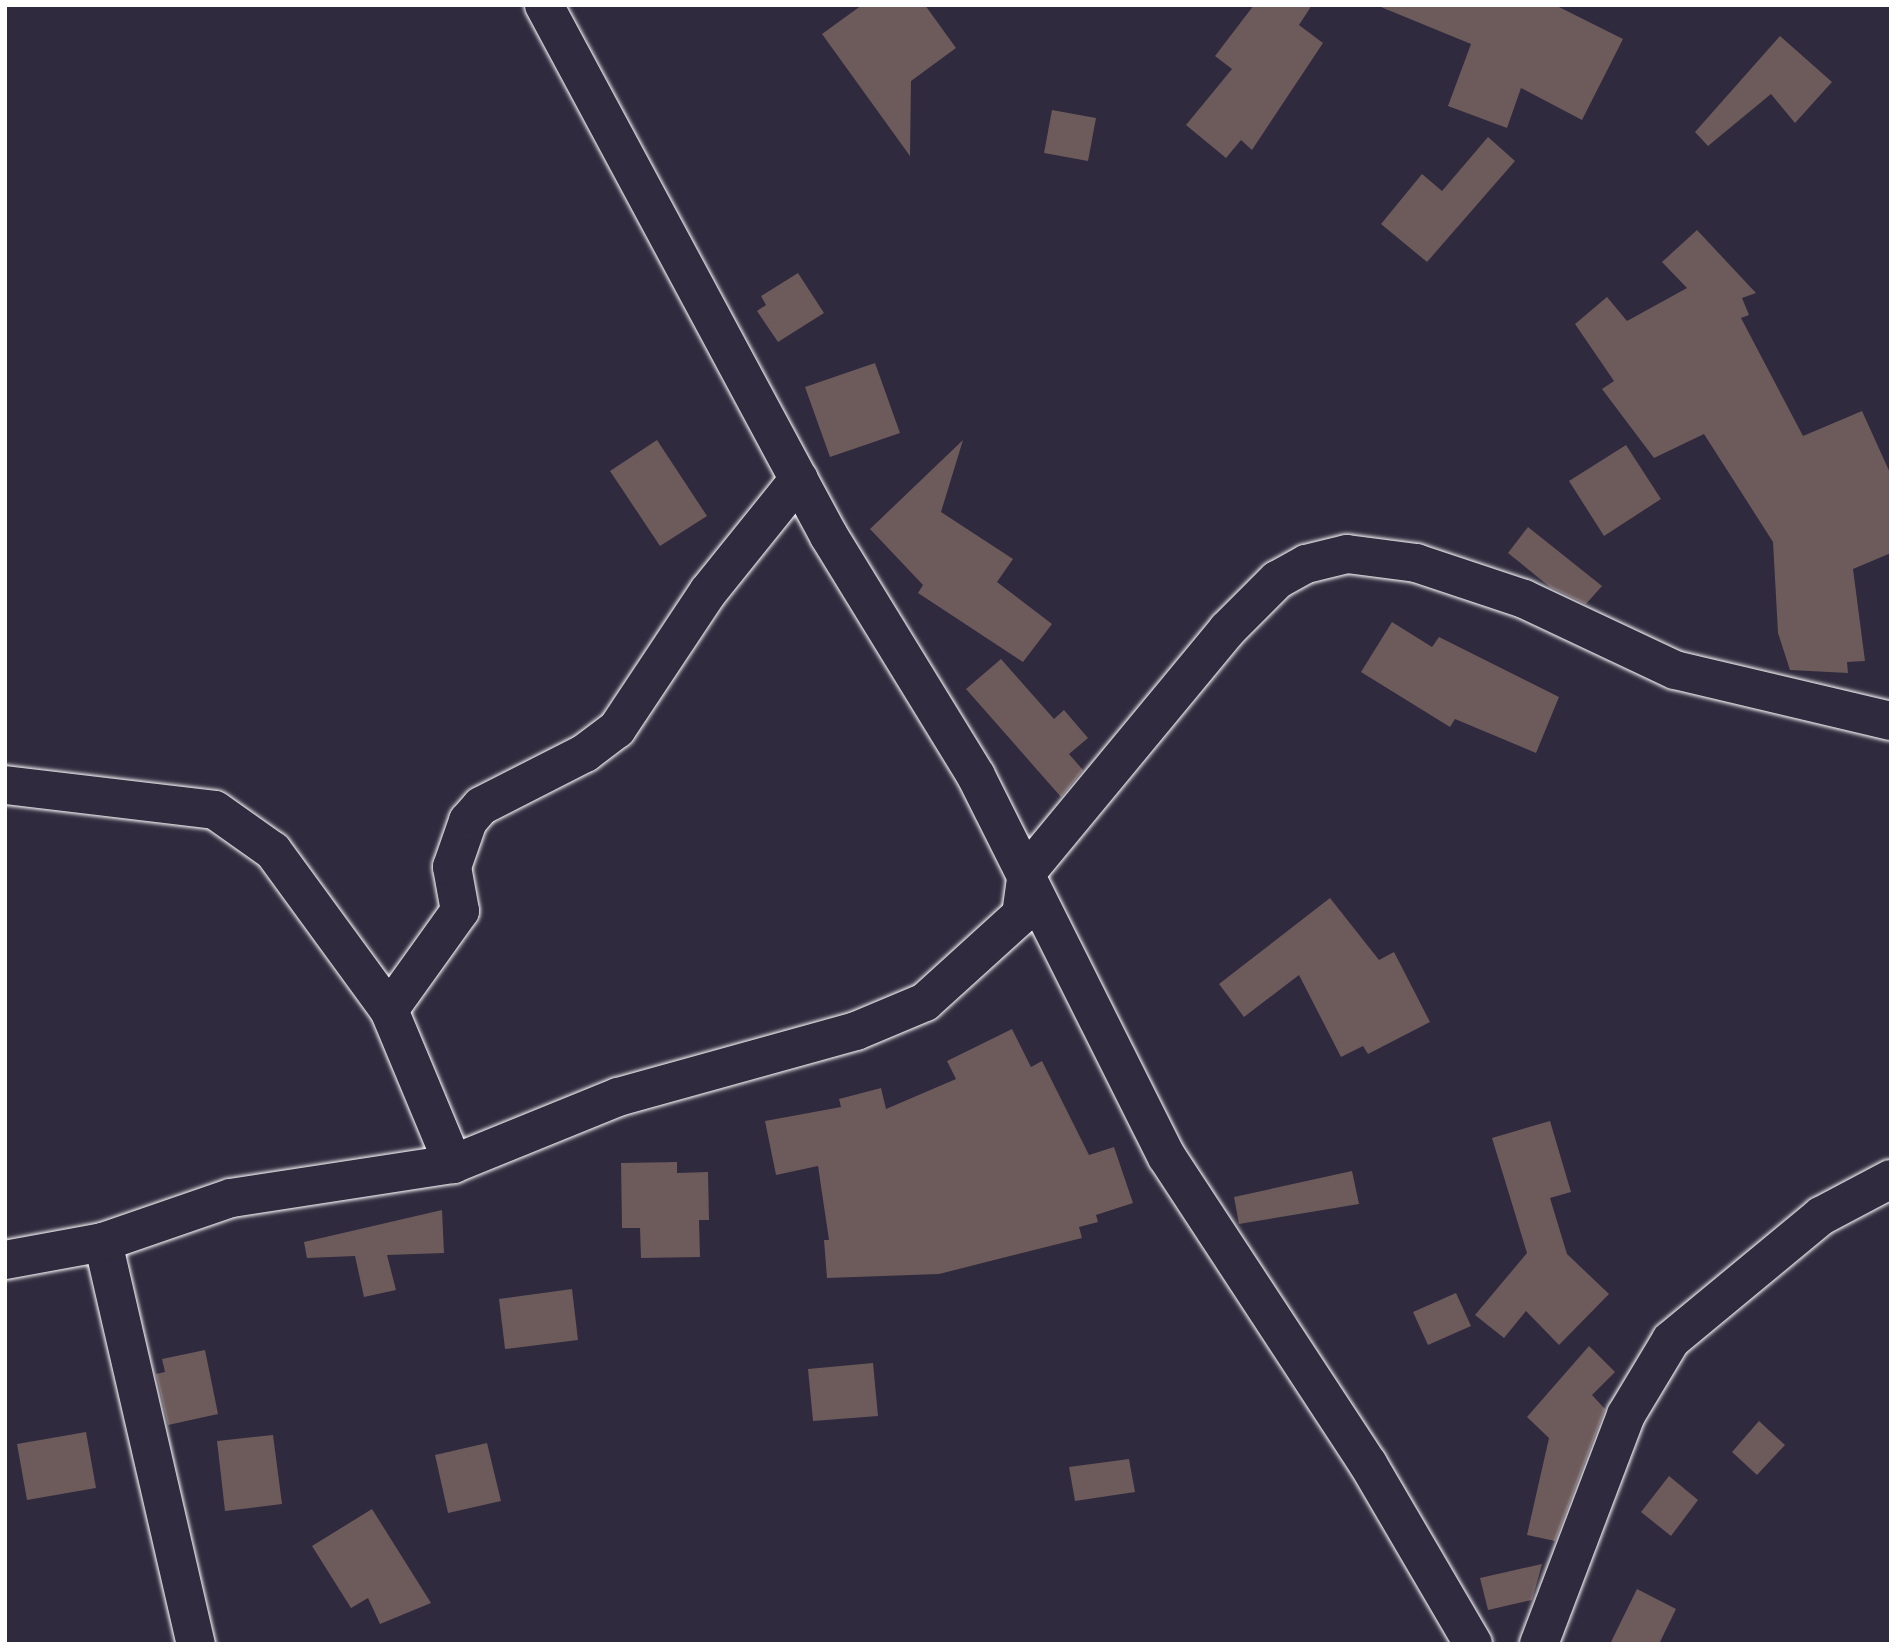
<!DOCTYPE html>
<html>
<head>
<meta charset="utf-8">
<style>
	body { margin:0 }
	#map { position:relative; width:1896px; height:1649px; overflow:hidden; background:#2f2a3d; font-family:Kalam,sans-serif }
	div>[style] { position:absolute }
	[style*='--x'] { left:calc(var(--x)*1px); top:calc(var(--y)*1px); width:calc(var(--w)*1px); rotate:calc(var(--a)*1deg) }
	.building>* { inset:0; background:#6d5a5b }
	.roads { filter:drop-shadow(0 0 2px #fff) drop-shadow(0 0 2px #fff) }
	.minor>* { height:38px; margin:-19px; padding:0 19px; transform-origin:19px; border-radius:19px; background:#2f2a3d }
	.tertiary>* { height:38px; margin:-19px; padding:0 19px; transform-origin:19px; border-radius:19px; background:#2f2a3d }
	span { translate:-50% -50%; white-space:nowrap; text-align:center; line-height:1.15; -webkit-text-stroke:5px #2f2a3d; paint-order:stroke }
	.frame { position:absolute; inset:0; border:7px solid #fff; pointer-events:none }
</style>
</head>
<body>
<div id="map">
	<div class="building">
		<i style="clip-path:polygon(862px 5px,925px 5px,956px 48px,911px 81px,910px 156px,822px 34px)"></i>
		<i style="clip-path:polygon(1254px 5px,1312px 5px,1299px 25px,1323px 43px,1252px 150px,1241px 140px,1226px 158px,1186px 125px,1232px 69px,1215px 56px)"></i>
		<i style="clip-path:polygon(1376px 5px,1555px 5px,1623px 39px,1582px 120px,1521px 88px,1507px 128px,1448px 106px,1471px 44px)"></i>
		<i style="clip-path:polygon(1780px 36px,1832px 82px,1795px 123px,1771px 94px,1708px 146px,1695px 132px)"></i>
		<i style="clip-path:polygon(1052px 110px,1096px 118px,1088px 161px,1044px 153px)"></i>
		<i style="clip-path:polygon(1488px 137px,1515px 161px,1427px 262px,1381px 224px,1422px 174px,1442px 191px)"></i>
		<i style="clip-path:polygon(1697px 230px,1756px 293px,1742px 298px,1749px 315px,1741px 318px,1803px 436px,1862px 411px,1891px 475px,1891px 553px,1853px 569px,1865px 661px,1847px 662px,1848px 673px,1790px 670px,1778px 633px,1773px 542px,1704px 434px,1654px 458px,1602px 389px,1614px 381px,1575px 324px,1607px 297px,1627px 321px,1687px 288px,1662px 262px)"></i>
		<i style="clip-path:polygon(798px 273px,824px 313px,778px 342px,757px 311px,766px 305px,761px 296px)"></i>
		<i style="clip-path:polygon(875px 363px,900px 433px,830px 457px,805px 387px)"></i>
		<i style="clip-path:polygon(657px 440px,707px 516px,660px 546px,610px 471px)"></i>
		<i style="clip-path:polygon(963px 440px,941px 512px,1013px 559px,997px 582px,1052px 624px,1023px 662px,918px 593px,923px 585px,870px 529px)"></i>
		<i style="clip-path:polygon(1626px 445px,1661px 499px,1604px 536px,1569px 481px)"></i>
		<i style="clip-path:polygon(1528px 527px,1602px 586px,1586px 604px,1550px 587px,1508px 553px)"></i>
		<i style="clip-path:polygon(1392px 622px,1432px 647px,1439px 637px,1559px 697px,1536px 753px,1455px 719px,1450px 727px,1361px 672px)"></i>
		<i style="clip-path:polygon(1001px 659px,1054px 719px,1064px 710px,1088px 738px,1069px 754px,1083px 770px,1061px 797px,966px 689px)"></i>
		<i style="clip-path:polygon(1330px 898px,1379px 960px,1394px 952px,1430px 1022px,1368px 1054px,1363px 1046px,1341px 1057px,1299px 975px,1244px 1017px,1219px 984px)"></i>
		<i style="clip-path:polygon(1012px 1029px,1031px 1067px,1042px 1061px,1089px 1155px,1114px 1147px,1133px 1203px,1096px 1215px,1098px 1222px,1079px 1227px,1082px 1238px,939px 1274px,827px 1278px,824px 1240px,829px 1240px,818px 1166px,776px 1175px,765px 1121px,841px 1107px,839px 1099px,881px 1088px,886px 1109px,956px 1079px,947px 1061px)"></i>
		<i style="clip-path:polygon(1550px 1121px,1571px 1192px,1550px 1198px,1567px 1254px,1609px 1294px,1559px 1345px,1526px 1311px,1504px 1338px,1475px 1315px,1527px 1253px,1492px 1138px)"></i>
		<i style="clip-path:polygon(677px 1162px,677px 1173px,708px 1172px,709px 1220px,699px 1220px,700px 1257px,641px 1258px,640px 1228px,622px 1228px,621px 1163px)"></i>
		<i style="clip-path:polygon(1352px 1171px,1359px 1204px,1239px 1224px,1234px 1197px)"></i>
		<i style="clip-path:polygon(442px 1210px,444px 1253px,387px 1255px,396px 1290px,364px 1297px,355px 1256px,307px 1258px,304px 1242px)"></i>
		<i style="clip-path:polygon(572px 1289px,578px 1340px,505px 1349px,499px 1299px)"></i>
		<i style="clip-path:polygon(1456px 1293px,1471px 1326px,1428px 1345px,1413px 1312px)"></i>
		<i style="clip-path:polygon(1589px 1346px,1615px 1372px,1592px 1395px,1605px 1409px,1555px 1541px,1527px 1535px,1549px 1438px,1527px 1417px)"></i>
		<i style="clip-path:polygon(205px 1350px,218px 1414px,168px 1425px,156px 1374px,165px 1372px,162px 1359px)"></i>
		<i style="clip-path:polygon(873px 1363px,878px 1416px,813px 1421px,808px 1369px)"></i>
		<i style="clip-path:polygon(1759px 1421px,1785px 1445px,1757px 1475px,1732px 1452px)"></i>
		<i style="clip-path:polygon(86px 1432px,96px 1488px,27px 1500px,17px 1444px)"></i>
		<i style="clip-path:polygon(273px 1435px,282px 1504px,225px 1511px,217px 1441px)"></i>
		<i style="clip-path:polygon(487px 1443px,501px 1501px,448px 1513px,435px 1455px)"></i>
		<i style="clip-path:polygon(1129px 1459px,1135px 1492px,1075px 1501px,1069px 1467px)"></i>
		<i style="clip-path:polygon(1669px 1476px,1698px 1500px,1671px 1536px,1641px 1512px)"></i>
		<i style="clip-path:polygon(372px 1509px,431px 1603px,380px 1624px,368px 1598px,351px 1608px,312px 1546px)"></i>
		<i style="clip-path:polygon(1542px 1564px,1532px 1600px,1488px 1610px,1480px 1578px)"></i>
		<i style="clip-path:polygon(1637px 1589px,1676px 1609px,1659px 1644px,1610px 1644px)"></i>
	</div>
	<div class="roads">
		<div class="minor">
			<i style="--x:5;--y:785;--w:211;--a:6.8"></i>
			<i style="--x:215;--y:810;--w:71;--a:35.3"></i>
			<i style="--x:273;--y:851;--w:197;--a:53.9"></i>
			<i style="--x:389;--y:1010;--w:167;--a:67.4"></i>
			<i style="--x:389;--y:1010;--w:122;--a:-54.4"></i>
			<i style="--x:460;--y:911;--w:45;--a:-100.3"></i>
			<i style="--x:452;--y:867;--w:49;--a:-70.8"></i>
			<i style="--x:468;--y:821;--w:20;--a:-49"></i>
			<i style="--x:481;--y:806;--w:117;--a:-27"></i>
			<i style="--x:585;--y:753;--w:40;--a:-37"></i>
			<i style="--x:617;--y:729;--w:164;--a:-56.4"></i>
			<i style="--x:708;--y:592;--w:145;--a:-51.2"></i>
			<i style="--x:103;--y:1242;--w:413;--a:77"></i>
			<i style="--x:5;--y:1260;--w:100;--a:-10.4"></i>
			<i style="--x:103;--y:1242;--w:135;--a:-19"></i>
			<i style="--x:231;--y:1198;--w:225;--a:-8.7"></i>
			<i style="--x:453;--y:1164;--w:178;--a:-22.1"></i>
			<i style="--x:618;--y:1097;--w:247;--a:-15.5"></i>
			<i style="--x:856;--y:1031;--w:75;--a:-22.8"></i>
			<i style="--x:925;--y:1002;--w:130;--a:-42.2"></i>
			<i style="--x:1021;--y:915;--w:43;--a:-82.1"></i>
			<i style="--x:1027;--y:872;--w:314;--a:-50.4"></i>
			<i style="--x:1227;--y:630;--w:71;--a:-45"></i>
			<i style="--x:1277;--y:580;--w:33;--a:-29"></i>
			<i style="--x:1306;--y:564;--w:42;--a:-13.7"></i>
			<i style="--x:1347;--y:554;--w:70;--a:7.4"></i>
			<i style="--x:1416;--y:563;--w:114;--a:18.4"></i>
			<i style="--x:1524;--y:599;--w:167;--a:25.2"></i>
			<i style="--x:1675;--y:670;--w:222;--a:13.3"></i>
			<i style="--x:1539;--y:1644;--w:245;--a:-69.2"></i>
			<i style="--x:1626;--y:1415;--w:87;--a:-59"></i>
			<i style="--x:1671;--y:1340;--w:195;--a:-39.6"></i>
			<i style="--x:1821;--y:1216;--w:79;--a:-27.9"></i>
		</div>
		<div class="tertiary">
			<i style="--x:544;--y:5;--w:603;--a:61.78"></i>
			<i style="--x:829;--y:536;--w:281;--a:58.5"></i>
			<i style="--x:976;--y:776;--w:426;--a:63.4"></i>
			<i style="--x:1167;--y:1157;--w:367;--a:56.8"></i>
			<i style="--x:1368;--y:1464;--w:208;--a:59.7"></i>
		</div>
	</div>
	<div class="frame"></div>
</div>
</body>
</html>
